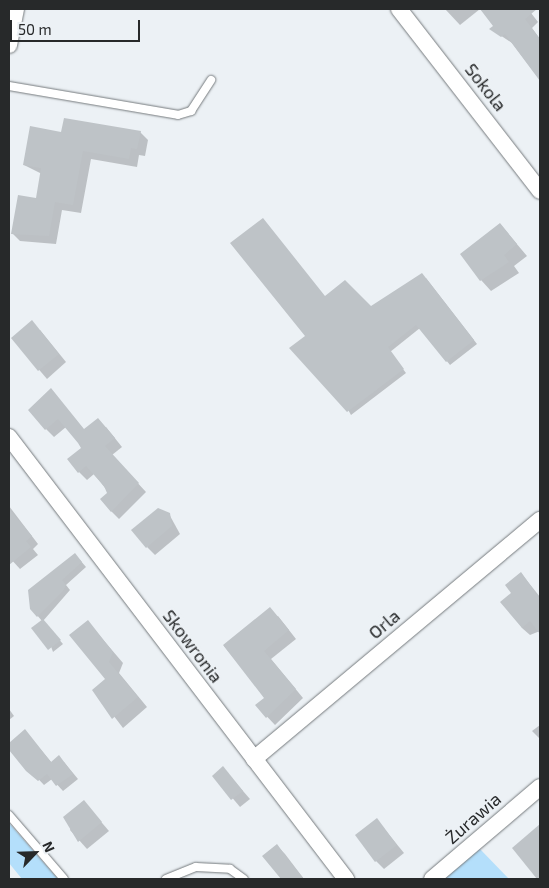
<!DOCTYPE html>
<html>
<head>
<meta charset="utf-8">
<style>
	body { margin:0 }
	#map { position:relative; width:549px; height:888px; overflow:hidden; background:#ecf1f5; font-family:"Exo 2",sans-serif }
	div>[style] { position:absolute }
	[style*='--x'] { left:calc(var(--x)*1px); top:calc(var(--y)*1px); width:calc(var(--w)*1px); rotate:calc(var(--a)*1deg) }
	.green>* { inset:0; background:#b4dffb }
	.shadow>* { inset:0; background:#0003 }
	.building>* { inset:0; background:#bec3c7 }
	.roads { filter:drop-shadow(0 0 1px #757a7d) drop-shadow(0 0 1px #757a7d) }
	.service>* { height:8px; margin:-4px; padding:0 4px; transform-origin:4px; border-radius:4px; background:#fff }
	.minor>* { height:16px; margin:-8px; padding:0 8px; transform-origin:8px; border-radius:8px; background:#fff }
	span { translate:-50% -50%; white-space:nowrap; text-align:center; line-height:1.15; -webkit-text-stroke:4.5px #ecf1f5; paint-order:stroke }
	.street-label { font-size:18px; color:#27292a }
	.frame { position:absolute; inset:0; border:10px solid #27292a; pointer-events:none }
	.north { position:absolute; left:10px; top:828px; width:50px; height:50px; -webkit-text-stroke:4px #ecf1f5; paint-order:stroke; rotate:66deg; font-size:14px; font-weight:700; line-height:20px; text-align:center; color:#27292a }
	.north::after { content:''; display:block; margin:auto; width:18px; height:22px; background:#27292a; clip-path:polygon(50% 0,100% 100%,50% 72%,0 100%) }
	.scale { position:absolute; left:10px; top:20px; width:130px; height:22px; box-sizing:border-box; border:2px solid #27292a; border-top:0; padding-left:6px; font-size:15px; line-height:18px; white-space:nowrap; color:#27292a; -webkit-text-stroke:4px #ecf1f5; paint-order:stroke }
</style>
</head>
<body>
<div id="map">
	<div class="green">
		<i style="clip-path:polygon(9px 823px,58px 879px,22px 879px,9px 863px)"></i>
		<i style="clip-path:polygon(478px 847px,509px 879px,440px 879px)"></i>
	</div>
	<div class="shadow">
		<i style="clip-path:polygon(445px 9px,480px 9px,460px 25px)"></i>
		<i style="clip-path:polygon(497px 9px,528px 9px,538px 22px,532px 28px,540px 39px,540px 80px,512px 43px,491px 29px,495px 27px,487px 17px)"></i>
		<i style="clip-path:polygon(140px 132px,148px 140px,145px 156px,139px 155px,137px 167px,91px 159px,81px 213px,62px 210px,56px 244px,20px 241px,12px 233px,37px 200px,42px 174px,24px 165px,62px 133px)"></i>
		<i style="clip-path:polygon(500px 224px,527px 256px,514px 266px,519px 273px,491px 291px,481px 280px)"></i>
		<i style="clip-path:polygon(426px 278px,477px 344px,450px 365px,420px 328px,390px 352px,406px 373px,351px 415px,307px 336px,325px 297px,371px 308px)"></i>
		<i style="clip-path:polygon(40px 330px,66px 362px,47px 379px,12px 338px)"></i>
		<i style="clip-path:polygon(51px 390px,84px 430px,106px 427px,122px 447px,112px 455px,146px 492px,119px 519px,111px 511px,109px 493px,94px 474px,87px 480px,79px 472px,83px 448px,66px 427px,54px 437px,46px 429px)"></i>
		<i style="clip-path:polygon(9px 506px,38px 544px,33px 549px,38px 555px,20px 569px,9px 557px)"></i>
		<i style="clip-path:polygon(169px 514px,180px 534px,155px 555px,147px 547px)"></i>
		<i style="clip-path:polygon(80px 560px,86px 567px,66px 585px,70px 590px,43px 621px,63px 644px,53px 652px,42px 621px,31px 608px)"></i>
		<i style="clip-path:polygon(521px 573px,540px 597px,540px 631px,530px 635px,522px 628px,512px 593px)"></i>
		<i style="clip-path:polygon(278px 616px,296px 639px,271px 659px,303px 698px,275px 725px,257px 706px,266px 698px,224px 646px)"></i>
		<i style="clip-path:polygon(88px 622px,123px 663px,119px 673px,147px 707px,123px 728px,94px 690px,107px 679px)"></i>
		<i style="clip-path:polygon(9px 709px,14px 716px,9px 720px)"></i>
		<i style="clip-path:polygon(540px 725px,540px 739px,532px 731px)"></i>
		<i style="clip-path:polygon(25px 731px,52px 763px,64px 762px,78px 779px,63px 791px,52px 779px,44px 785px,9px 748px)"></i>
		<i style="clip-path:polygon(223px 768px,250px 799px,240px 807px,214px 776px)"></i>
		<i style="clip-path:polygon(84px 802px,109px 831px,87px 849px,70px 830px)"></i>
		<i style="clip-path:polygon(377px 820px,404px 853px,384px 869px,376px 861px)"></i>
		<i style="clip-path:polygon(540px 826px,540px 879px,539px 879px,513px 848px)"></i>
		<i style="clip-path:polygon(277px 846px,285px 854px,304px 879px,282px 879px,264px 856px)"></i>
	</div>
	<div class="building">
		<i style="clip-path:polygon(480px 9px,537px 9px,525px 19px,540px 39px,540px 81px,505px 34px,501px 37px,489px 29px,493px 26px)"></i>
		<i style="clip-path:polygon(64px 118px,141px 131px,137px 149px,131px 148px,129px 159px,83px 151px,73px 205px,55px 202px,49px 236px,11px 234px,18px 195px,36px 198px,41px 168px,23px 165px,30px 126px,61px 132px)"></i>
		<i style="clip-path:polygon(263px 218px,325px 296px,345px 280px,371px 306px,422px 273px,474px 340px,446px 362px,416px 325px,388px 347px,404px 369px,347px 412px,289px 348px,305px 336px,230px 243px)"></i>
		<i style="clip-path:polygon(500px 223px,517px 244px,504px 255px,509px 262px,480px 281px,460px 254px)"></i>
		<i style="clip-path:polygon(32px 320px,59px 354px,38px 371px,11px 338px)"></i>
		<i style="clip-path:polygon(51px 388px,84px 429px,98px 418px,115px 438px,105px 446px,139px 483px,111px 512px,100px 499px,107px 493px,104px 486px,86px 466px,78px 473px,67px 459px,81px 448px,78px 443px,58px 419px,45px 430px,28px 410px)"></i>
		<i style="clip-path:polygon(158px 508px,170px 513px,172px 526px,146px 548px,131px 530px)"></i>
		<i style="clip-path:polygon(9px 509px,32px 536px,26px 541px,31px 547px,9px 565px)"></i>
		<i style="clip-path:polygon(75px 553px,82px 562px,62px 580px,66px 585px,63px 591px,37px 617px,30px 609px,28px 590px)"></i>
		<i style="clip-path:polygon(521px 572px,540px 599px,540px 634px,530px 621px,522px 628px,500px 602px,511px 593px,505px 585px)"></i>
		<i style="clip-path:polygon(270px 607px,289px 630px,264px 651px,296px 689px,266px 718px,255px 705px,264px 698px,223px 645px)"></i>
		<i style="clip-path:polygon(43px 619px,61px 640px,48px 650px,31px 628px)"></i>
		<i style="clip-path:polygon(88px 620px,113px 652px,109px 662px,138px 697px,112px 719px,92px 690px,105px 679px,69px 635px)"></i>
		<i style="clip-path:polygon(25px 729px,51px 762px,59px 755px,73px 774px,56px 786px,47px 774px,38px 781px,26px 771px,9px 750px,9px 743px)"></i>
		<i style="clip-path:polygon(223px 766px,243px 791px,231px 800px,212px 776px)"></i>
		<i style="clip-path:polygon(84px 800px,102px 822px,78px 842px,63px 817px)"></i>
		<i style="clip-path:polygon(377px 818px,397px 845px,375px 862px,355px 835px)"></i>
		<i style="clip-path:polygon(540px 824px,540px 879px,537px 879px,512px 848px)"></i>
		<i style="clip-path:polygon(277px 844px,291px 863px,304px 879px,281px 879px,262px 856px)"></i>
	</div>
	<div class="roads">
		<div class="service">
			<i style="--x:9;--y:86;--w:171;--a:9.7"></i>
			<i style="--x:178;--y:115;--w:14;--a:-17"></i>
			<i style="--x:191;--y:111;--w:37;--a:-57"></i>
			<i style="--x:9;--y:815;--w:84;--a:49.3"></i>
			<i style="--x:166;--y:879;--w:32;--a:-22"></i>
			<i style="--x:196;--y:867;--w:34;--a:3"></i>
			<i style="--x:230;--y:869;--w:17;--a:36"></i>
		</div>
		<div class="minor">
			<i style="--x:399;--y:9;--w:230;--a:52.2"></i>
			<i style="--x:9;--y:45;--w:37;--a:-79"></i>
			<i style="--x:9;--y:437;--w:556;--a:52.68"></i>
			<i style="--x:254;--y:759;--w:373;--a:-39.9"></i>
			<i style="--x:432;--y:879;--w:142;--a:-40.4"></i>
		</div>
	</div>
	<div class="street-label">
		<span style="left:486px;top:87px;rotate:52deg">Sokola</span>
		<span style="left:384px;top:624px;rotate:-40deg">Orla</span>
		<span style="left:193px;top:646px;rotate:53deg">Skowronia</span>
		<span style="left:473px;top:818px;rotate:-41deg">Żurawia</span>
	</div>
	<div class="frame"></div>
	<div class="north">N</div>
	<div class="scale">50 m</div>
</div>
</body>
</html>
